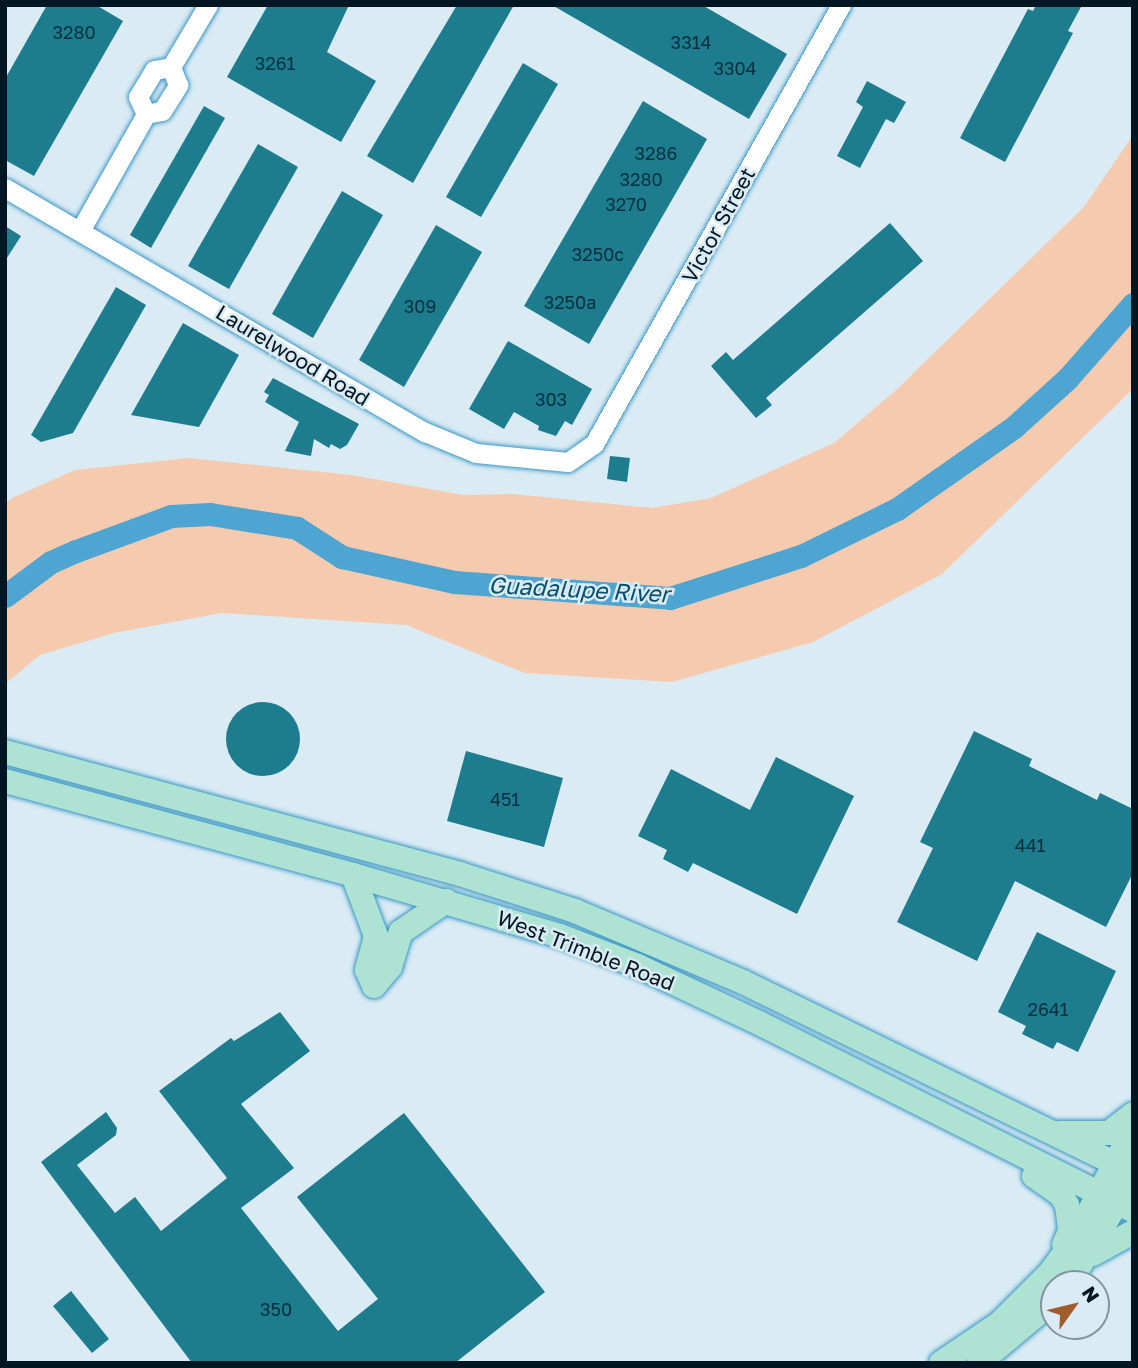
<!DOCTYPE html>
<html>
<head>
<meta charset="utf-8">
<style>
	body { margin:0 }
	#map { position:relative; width:1138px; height:1368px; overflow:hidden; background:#daebf4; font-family:"Golos Text",sans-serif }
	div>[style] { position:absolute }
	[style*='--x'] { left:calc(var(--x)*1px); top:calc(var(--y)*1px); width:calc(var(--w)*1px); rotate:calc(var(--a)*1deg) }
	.green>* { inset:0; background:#f6caae }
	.river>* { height:23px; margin:-11.5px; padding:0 11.5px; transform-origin:11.5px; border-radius:11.5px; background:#4ea5d1 }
	.building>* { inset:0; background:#1d7d8f }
	.round { border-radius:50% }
	.roads { filter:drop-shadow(0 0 2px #3a97c5) drop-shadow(0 0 2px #3a97c5) }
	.minor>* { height:19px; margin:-9.5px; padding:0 9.5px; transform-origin:9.5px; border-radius:9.5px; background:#fff }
	.major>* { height:24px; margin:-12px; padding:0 12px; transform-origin:12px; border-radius:12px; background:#aee3d4 }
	span { translate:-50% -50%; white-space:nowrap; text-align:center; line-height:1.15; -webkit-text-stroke:5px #daebf4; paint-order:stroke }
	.number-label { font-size:18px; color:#07303e }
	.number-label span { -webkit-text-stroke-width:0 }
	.street-label { font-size:21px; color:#001623 }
	.water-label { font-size:23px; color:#07506e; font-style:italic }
	.frame { position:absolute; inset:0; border:7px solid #001623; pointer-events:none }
	.north { position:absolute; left:1040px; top:1270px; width:70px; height:70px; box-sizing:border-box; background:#daebf4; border:2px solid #8396a0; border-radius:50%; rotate:56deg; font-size:19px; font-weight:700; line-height:28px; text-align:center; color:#001623 }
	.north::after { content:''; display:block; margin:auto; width:24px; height:32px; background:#a05c2c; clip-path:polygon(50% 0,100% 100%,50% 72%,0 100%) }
</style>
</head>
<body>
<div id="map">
	<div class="green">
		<i style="clip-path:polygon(1133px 135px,1133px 389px,942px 574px,813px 642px,672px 682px,525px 673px,406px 625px,222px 613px,114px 633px,40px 655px,5px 684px,5px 504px,12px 498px,75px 470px,189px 458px,351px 475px,463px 495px,514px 494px,651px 508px,711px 498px,834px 443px,895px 391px,1084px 207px)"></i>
	</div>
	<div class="river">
		<i style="--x:5;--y:596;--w:57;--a:-36.5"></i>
		<i style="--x:51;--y:562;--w:27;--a:-24"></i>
		<i style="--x:76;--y:551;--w:101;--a:-20.2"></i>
		<i style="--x:171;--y:516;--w:39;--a:-3"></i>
		<i style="--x:210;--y:514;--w:88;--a:9.1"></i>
		<i style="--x:297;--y:528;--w:54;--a:32.8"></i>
		<i style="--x:342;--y:557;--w:115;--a:12.6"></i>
		<i style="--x:454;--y:582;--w:217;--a:4.2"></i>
		<i style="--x:670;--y:598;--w:138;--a:-17.8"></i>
		<i style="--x:801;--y:556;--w:107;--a:-26.1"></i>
		<i style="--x:897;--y:509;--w:143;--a:-35"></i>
		<i style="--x:1014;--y:427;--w:72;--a:-42.2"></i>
		<i style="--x:1067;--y:379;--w:100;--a:-48.7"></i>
	</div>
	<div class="building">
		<i style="clip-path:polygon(47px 5px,96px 5px,123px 21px,34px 176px,5px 160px,5px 79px)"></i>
		<i style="clip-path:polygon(268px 5px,349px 5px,327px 52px,376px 81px,341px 142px,227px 77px)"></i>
		<i style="clip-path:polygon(457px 5px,514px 5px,413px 183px,367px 156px)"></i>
		<i style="clip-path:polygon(552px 5px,702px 5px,787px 54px,749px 119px)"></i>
		<i style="clip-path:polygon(1036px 5px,1082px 5px,1068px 31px,1073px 33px,1005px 162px,960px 138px,1028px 9px,1033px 11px)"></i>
		<i style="clip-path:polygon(523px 63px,558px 84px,481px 217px,446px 197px)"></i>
		<i style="clip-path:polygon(867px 81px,906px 102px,894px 123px,886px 119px,860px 168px,837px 156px,863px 107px,856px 102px)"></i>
		<i style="clip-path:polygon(643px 101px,707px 139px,589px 344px,524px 306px)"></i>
		<i style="clip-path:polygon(204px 106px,225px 118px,151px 248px,130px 235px)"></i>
		<i style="clip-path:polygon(258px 144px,298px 167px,229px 289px,188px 266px)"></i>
		<i style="clip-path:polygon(342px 191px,383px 215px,313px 338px,272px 314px)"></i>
		<i style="clip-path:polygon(890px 223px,923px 261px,766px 398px,772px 405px,756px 418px,711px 366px,726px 352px,733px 360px)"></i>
		<i style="clip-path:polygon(436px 225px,482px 252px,404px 387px,359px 360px)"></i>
		<i style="clip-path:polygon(5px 226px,21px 236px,5px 261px)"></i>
		<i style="clip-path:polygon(116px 287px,146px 305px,73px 433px,41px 442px,31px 435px)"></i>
		<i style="clip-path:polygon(183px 323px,239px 355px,199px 427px,131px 415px)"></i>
		<i style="clip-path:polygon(508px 341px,592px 389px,572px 425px,565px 421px,556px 436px,538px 430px,539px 426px,514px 412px,504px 429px,469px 409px)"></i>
		<i style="clip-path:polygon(273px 378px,359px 424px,347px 445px,340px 449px,331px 444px,329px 448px,314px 439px,311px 456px,285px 451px,299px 422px,265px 402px,269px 395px,264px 392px)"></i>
		<i style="clip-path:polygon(610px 456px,630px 458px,627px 482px,607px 479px)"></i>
		<i class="round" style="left:226px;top:702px;width:74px;height:74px"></i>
		<i style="clip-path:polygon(974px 731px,1032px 759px,1029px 766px,1097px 800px,1100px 793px,1133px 809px,1133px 873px,1106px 927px,1015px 881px,977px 961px,897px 922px,933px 848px,920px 842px)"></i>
		<i style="clip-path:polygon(466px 751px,563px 778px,544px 847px,447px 821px)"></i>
		<i style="clip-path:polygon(776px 757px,854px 796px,797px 914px,693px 863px,688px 872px,663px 859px,667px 850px,638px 836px,671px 769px,750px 810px)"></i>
		<i style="clip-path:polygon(1037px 932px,1116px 971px,1078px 1052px,1057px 1042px,1053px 1049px,1022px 1034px,1026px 1026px,998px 1012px)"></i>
		<i style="clip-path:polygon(280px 1012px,310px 1051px,241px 1104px,294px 1168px,241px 1208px,338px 1331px,378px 1299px,297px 1197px,404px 1113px,545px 1292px,455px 1363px,192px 1363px,41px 1162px,106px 1112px,117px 1128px,116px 1135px,77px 1165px,115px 1213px,135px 1197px,161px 1231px,227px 1178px,159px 1091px,231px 1038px,234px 1041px)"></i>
		<i style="clip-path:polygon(71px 1291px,109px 1339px,92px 1353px,53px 1306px)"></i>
	</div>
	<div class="roads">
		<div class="minor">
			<i style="--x:146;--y:114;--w:19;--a:-115"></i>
			<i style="--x:138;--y:97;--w:31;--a:-59"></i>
			<i style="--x:154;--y:70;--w:17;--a:-10"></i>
			<i style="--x:171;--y:67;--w:72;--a:-59.2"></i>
			<i style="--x:5;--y:188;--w:486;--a:30.2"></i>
			<i style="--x:425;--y:432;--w:55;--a:22.4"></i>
			<i style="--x:476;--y:453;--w:92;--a:5.6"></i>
			<i style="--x:568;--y:462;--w:32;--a:-35"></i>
			<i style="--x:594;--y:444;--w:504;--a:-60.64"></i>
			<i style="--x:81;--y:229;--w:132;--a:-60.5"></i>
			<i style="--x:146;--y:114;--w:16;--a:-11"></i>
			<i style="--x:162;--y:111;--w:31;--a:-58"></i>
			<i style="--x:178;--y:85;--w:19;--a:-111"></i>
		</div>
		<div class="major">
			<i style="--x:5;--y:752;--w:471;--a:15"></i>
			<i style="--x:460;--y:874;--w:121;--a:17.8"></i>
			<i style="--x:575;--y:911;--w:182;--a:22.9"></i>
			<i style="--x:743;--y:982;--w:434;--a:26"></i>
			<i style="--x:5;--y:781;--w:360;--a:15.1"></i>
			<i style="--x:353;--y:875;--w:216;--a:16.4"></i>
			<i style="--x:560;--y:936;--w:84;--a:21"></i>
			<i style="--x:638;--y:966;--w:134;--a:25.2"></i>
			<i style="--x:759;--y:1023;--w:418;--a:26.6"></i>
			<i style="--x:353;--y:875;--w:65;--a:69.3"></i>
			<i style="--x:376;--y:936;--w:35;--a:105"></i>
			<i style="--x:367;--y:970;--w:17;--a:66"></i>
			<i style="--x:374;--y:986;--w:25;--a:-50"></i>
			<i style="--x:390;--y:967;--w:37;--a:-73"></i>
			<i style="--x:401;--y:932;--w:55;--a:-34.6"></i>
			<i style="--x:1060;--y:1133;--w:49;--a:0"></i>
			<i style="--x:1109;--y:1133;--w:31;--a:-38"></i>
			<i style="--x:1034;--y:1176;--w:33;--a:35"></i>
			<i style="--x:1061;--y:1195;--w:12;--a:59"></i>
			<i style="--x:1067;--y:1205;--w:26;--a:83"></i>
			<i style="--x:1070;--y:1231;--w:15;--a:113"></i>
			<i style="--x:1093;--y:1254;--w:46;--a:-28.8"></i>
			<i style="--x:1069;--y:1284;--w:110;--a:-59.5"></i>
			<i style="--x:941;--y:1363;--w:71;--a:-34.1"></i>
			<i style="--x:1000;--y:1323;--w:71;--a:-45"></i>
			<i style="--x:1050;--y:1273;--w:41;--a:-54"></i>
			<i style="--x:1074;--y:1240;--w:125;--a:-61.8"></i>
			<i style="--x:979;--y:1363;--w:98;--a:-40"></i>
		</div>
	</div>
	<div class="number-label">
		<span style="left:74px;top:32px">3280</span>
		<span style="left:691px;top:42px">3314</span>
		<span style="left:275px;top:63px">3261</span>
		<span style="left:735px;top:68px">3304</span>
		<span style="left:656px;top:153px">3286</span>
		<span style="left:641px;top:179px">3280</span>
		<span style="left:626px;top:204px">3270</span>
		<span style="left:598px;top:254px">3250c</span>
		<span style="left:570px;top:302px">3250a</span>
		<span style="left:420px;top:306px">309</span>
		<span style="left:551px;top:399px">303</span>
		<span style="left:505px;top:799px">451</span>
		<span style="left:1030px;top:845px">441</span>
		<span style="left:1048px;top:1009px">2641</span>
		<span style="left:276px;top:1309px">350</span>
	</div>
	<div class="street-label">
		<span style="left:718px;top:225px;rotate:-61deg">Victor Street</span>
		<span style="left:293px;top:355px;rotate:31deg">Laurelwood Road</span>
		<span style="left:586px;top:950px;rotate:21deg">West Trimble Road</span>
	</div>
	<div class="water-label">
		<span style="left:579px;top:589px;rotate:3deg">Guadalupe River</span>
	</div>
	<div class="frame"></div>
	<div class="north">N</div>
</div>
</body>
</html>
